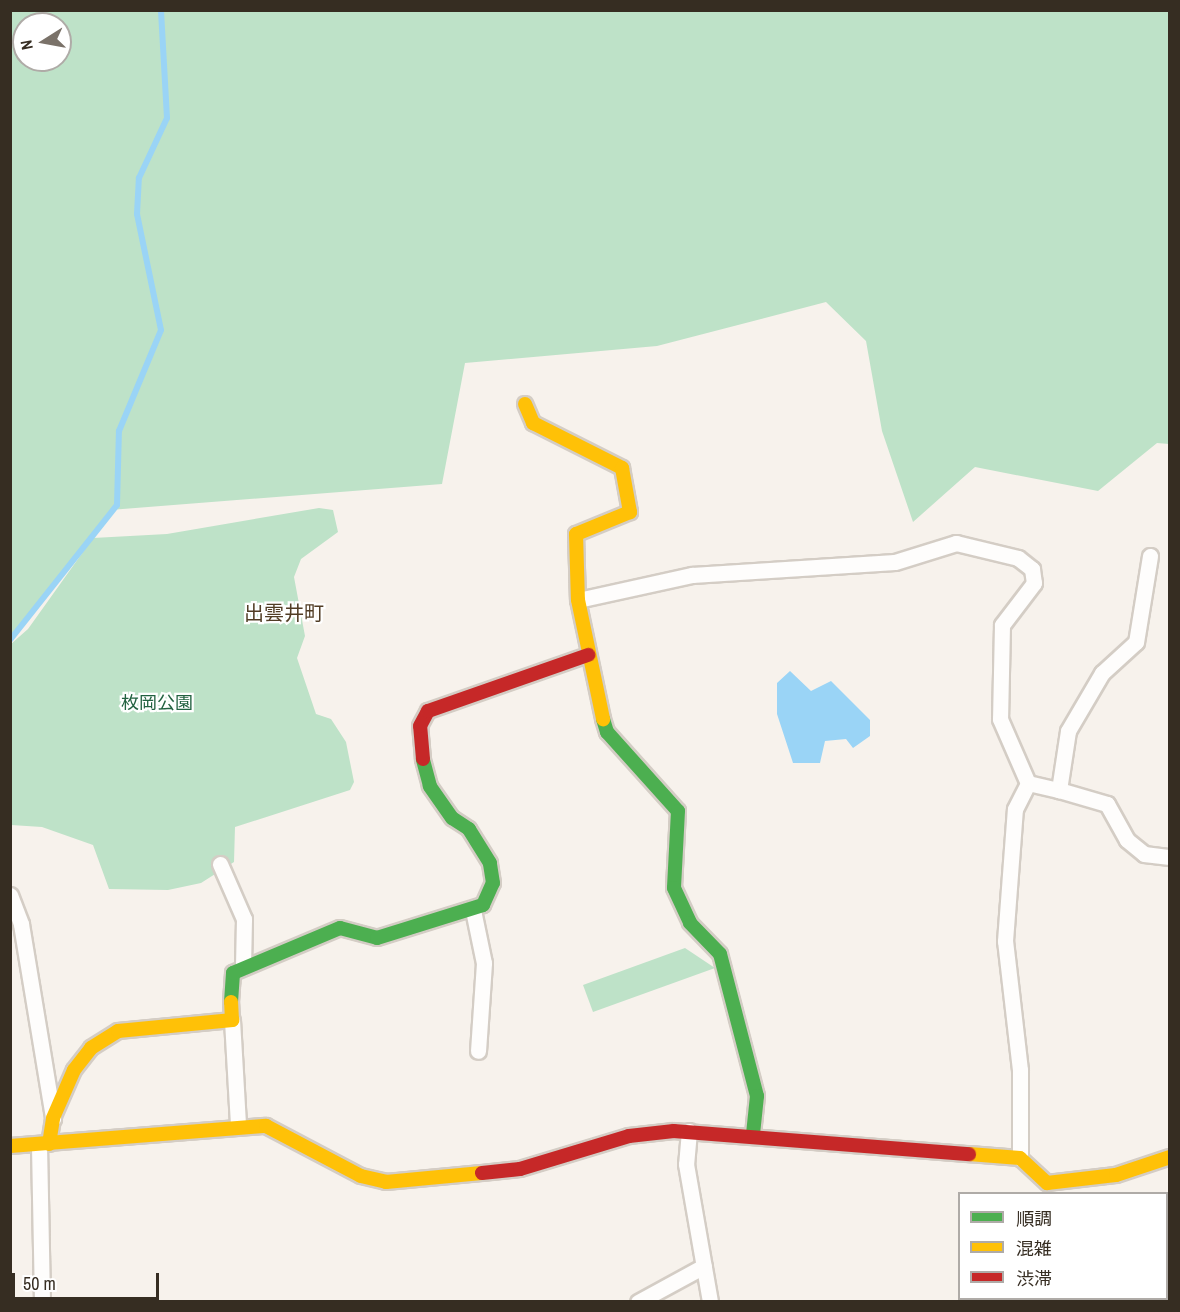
<!DOCTYPE html>
<meta charset="utf-8">
<style>
body{margin:0}
#map{position:relative;width:1180px;height:1312px;overflow:hidden;background:#f7f2ec;font-family:"Archivo Narrow","Noto Sans JP",sans-serif}
div>[style]{position:absolute}
.green>*{inset:0;background:#bee2c8}
.water>*{inset:0;background:#9ad4f6}
.stream>*{height:6px;margin:-3px;padding:0 3px;transform-origin:3px;border-radius:3px;background:#9ad4f6}
.roads{filter:drop-shadow(2px 0 #d4cdc5) drop-shadow(-2px 0 #d4cdc5) drop-shadow(0 2px #d4cdc5) drop-shadow(0 -2px #d4cdc5)}
.street>*{height:15px;margin:-7.5px;padding:0 7.5px;transform-origin:7.5px;border-radius:7.5px;background:#fefdfc}
.fast>*{height:14px;margin:-7px;padding:0 7px;transform-origin:7px;border-radius:7px;background:#4caf50}
.slow>*{height:14px;margin:-7px;padding:0 7px;transform-origin:7px;border-radius:7px;background:#ffc107}
.jam>*{height:14px;margin:-7px;padding:0 7px;transform-origin:7px;border-radius:7px;background:#c62828}
span{translate:-50% -50%;white-space:nowrap;text-align:center;line-height:1.15;-webkit-text-stroke:4.5px #fff;paint-order:stroke}
.park-label{font-size:18px;color:#236241}
.neighbourhood-label{font-size:20px;color:#513d25}
.frame{position:absolute;inset:0;border:12px solid #362d22;pointer-events:none}
.legend{position:absolute;left:958px;top:1192px;width:210px;height:108px;box-sizing:border-box;background:#fff;border:2px solid #afaba7;margin:0;padding:8px 10px;list-style:none;font-size:18px;color:#362d22}
.legend li{display:flex;align-items:center;gap:12px;height:30px}
.legend b{width:30px;border:2px solid #afaba7}
.north{position:absolute;left:12px;top:12px;width:60px;height:60px;box-sizing:border-box;background:#fff;border:2px solid #afaba7;border-radius:50%;rotate:259deg;font-size:16px;font-weight:700;line-height:24px;text-align:center;color:#362d22}
.north::after{content:'';display:block;margin:auto;width:21px;height:27px;background:#7a7269;clip-path:polygon(50% 0,100% 100%,50% 72%,0 100%)}
.scale{position:absolute;left:12px;top:1273px;width:147px;height:27px;box-sizing:border-box;border:3px solid #362d22;border-top:0;padding-left:8px;font-size:18px;line-height:21px;white-space:nowrap;color:#362d22;-webkit-text-stroke:4px #fff;paint-order:stroke}
</style>
<div id="map">
<div class="green">
<i style="clip-path:polygon(evenodd,10px 11px,1169px 11px,1169px 444px,1157px 443px,1098px 491px,975px 467px,913px 522px,882px 431px,866px 341px,826px 302px,657px 346px,465px 363px,442px 484px,110px 510px,11px 637px,10px 11px,24px 24px,60px 24px,60px 60px,24px 60px,24px 24px)"></i>
<i style="clip-path:polygon(319px 508px,333px 510px,338px 532px,301px 559px,294px 577px,305px 636px,297px 658px,316px 714px,331px 719px,346px 742px,354px 782px,350px 790px,235px 827px,234px 862px,201px 883px,168px 890px,109px 889px,93px 845px,42px 827px,11px 825px,11px 644px,28px 629px,93px 538px,167px 534px)"></i>
<i style="clip-path:polygon(685px 948px,715px 968px,593px 1012px,583px 985px)"></i>
</div>
<div class="water">
<i style="clip-path:polygon(790px 671px,811px 691px,831px 681px,870px 720px,870px 736px,853px 748px,846px 739px,825px 741px,820px 763px,793px 763px,777px 714px,777px 683px)"></i>
</div>
<div class="stream">
<i style="left:10px;top:640px;width:172px;rotate:-51.6deg"></i>
<i style="left:117px;top:505px;width:74px;rotate:-88.5deg"></i>
<i style="left:119px;top:431px;width:109px;rotate:-67.4deg"></i>
<i style="left:161px;top:330px;width:118px;rotate:-101.7deg"></i>
<i style="left:137px;top:214px;width:36px;rotate:-87deg"></i>
<i style="left:139px;top:178px;width:66px;rotate:-65deg"></i>
<i style="left:167px;top:118px;width:108px;rotate:-93.2deg"></i>
</div>
<div class="roads">
<div class="street">
<i style="left:1150px;top:556px;width:87px;rotate:99.2deg"></i>
<i style="left:1136px;top:642px;width:46px;rotate:137.6deg"></i>
<i style="left:1102px;top:673px;width:67px;rotate:120.4deg"></i>
<i style="left:1068px;top:731px;width:60px;rotate:98.7deg"></i>
<i style="left:1059px;top:790px;width:50px;rotate:16.3deg"></i>
<i style="left:1107px;top:804px;width:41px;rotate:60.9deg"></i>
<i style="left:1127px;top:840px;width:22px;rotate:39deg"></i>
<i style="left:1144px;top:854px;width:26px;rotate:7deg"></i>
<i style="left:578px;top:600px;width:117px;rotate:-12.4deg"></i>
<i style="left:692px;top:575px;width:203px;rotate:-3.7deg"></i>
<i style="left:895px;top:562px;width:64px;rotate:-17.3deg"></i>
<i style="left:956px;top:543px;width:64px;rotate:13.6deg"></i>
<i style="left:1018px;top:558px;width:18px;rotate:38deg"></i>
<i style="left:1032px;top:569px;width:14px;rotate:82deg"></i>
<i style="left:1034px;top:583px;width:53px;rotate:127.3deg"></i>
<i style="left:1002px;top:625px;width:94px;rotate:91.2deg"></i>
<i style="left:1000px;top:719px;width:70px;rotate:66.4deg"></i>
<i style="left:1028px;top:783px;width:32px;rotate:13deg"></i>
<i style="left:220px;top:864px;width:60px;rotate:66.4deg"></i>
<i style="left:244px;top:919px;width:48px;rotate:91.2deg"></i>
<i style="left:10px;top:895px;width:31px;rotate:69deg"></i>
<i style="left:21px;top:924px;width:197px;rotate:80.6deg"></i>
<i style="left:473px;top:910px;width:54px;rotate:78.3deg"></i>
<i style="left:484px;top:963px;width:88px;rotate:93.9deg"></i>
<i style="left:232px;top:1020px;width:104px;rotate:86.7deg"></i>
<i style="left:689px;top:1131px;width:33px;rotate:95deg"></i>
<i style="left:686px;top:1164px;width:140px;rotate:80.1deg"></i>
<i style="left:39px;top:1145px;width:157px;rotate:88.9deg"></i>
<i style="left:1020px;top:1158px;width:88px;rotate:-90deg"></i>
<i style="left:1020px;top:1070px;width:130px;rotate:-96.6deg"></i>
<i style="left:1005px;top:941px;width:132px;rotate:-85.7deg"></i>
<i style="left:1015px;top:809px;width:29px;rotate:-63deg"></i>
<i style="left:1129px;top:1298px;width:4px;rotate:90deg"></i>
<i style="left:638px;top:1302px;width:75px;rotate:-28.6deg"></i>
<i style="left:972px;top:1302px;width:4px;rotate:-76deg"></i>
<i style="left:1146px;top:1302px;width:15px;rotate:-16deg"></i>
</div>
<div class="fast">
<i style="left:603px;top:719px;width:14px;rotate:73deg"></i>
<i style="left:607px;top:732px;width:106px;rotate:48.1deg"></i>
<i style="left:678px;top:811px;width:77px;rotate:93deg"></i>
<i style="left:674px;top:888px;width:38px;rotate:65deg"></i>
<i style="left:690px;top:923px;width:43px;rotate:45.9deg"></i>
<i style="left:720px;top:954px;width:147px;rotate:75.4deg"></i>
<i style="left:757px;top:1096px;width:39px;rotate:96deg"></i>
<i style="left:231px;top:1002px;width:29px;rotate:-86deg"></i>
<i style="left:233px;top:973px;width:116px;rotate:-22.8deg"></i>
<i style="left:340px;top:928px;width:38px;rotate:15deg"></i>
<i style="left:377px;top:938px;width:111px;rotate:-17.3deg"></i>
<i style="left:483px;top:905px;width:24px;rotate:-66deg"></i>
<i style="left:493px;top:883px;width:20px;rotate:-99deg"></i>
<i style="left:490px;top:863px;width:40px;rotate:-122deg"></i>
<i style="left:469px;top:829px;width:20px;rotate:-147deg"></i>
<i style="left:452px;top:818px;width:39px;rotate:-125deg"></i>
<i style="left:430px;top:786px;width:28px;rotate:-105deg"></i>
</div>
<div class="slow">
<i style="left:525px;top:404px;width:21px;rotate:67deg"></i>
<i style="left:533px;top:423px;width:100px;rotate:26.8deg"></i>
<i style="left:622px;top:468px;width:45px;rotate:79.7deg"></i>
<i style="left:630px;top:512px;width:58px;rotate:157.8deg"></i>
<i style="left:576px;top:534px;width:66px;rotate:88.3deg"></i>
<i style="left:578px;top:600px;width:122px;rotate:78.1deg"></i>
<i style="left:49px;top:1144px;width:26px;rotate:-81deg"></i>
<i style="left:53px;top:1118px;width:52px;rotate:-66.4deg"></i>
<i style="left:74px;top:1070px;width:28px;rotate:-52deg"></i>
<i style="left:91px;top:1048px;width:32px;rotate:-32deg"></i>
<i style="left:118px;top:1031px;width:115px;rotate:-5.5deg"></i>
<i style="left:232px;top:1020px;width:18px;rotate:-93deg"></i>
<i style="left:10px;top:1146px;width:257px;rotate:-4.5deg"></i>
<i style="left:266px;top:1126px;width:107px;rotate:27.8deg"></i>
<i style="left:361px;top:1176px;width:26px;rotate:13deg"></i>
<i style="left:386px;top:1182px;width:96px;rotate:-5.4deg"></i>
<i style="left:969px;top:1154px;width:51px;rotate:4.5deg"></i>
<i style="left:1020px;top:1158px;width:37px;rotate:43deg"></i>
<i style="left:1047px;top:1183px;width:69px;rotate:-6.6deg"></i>
<i style="left:1116px;top:1175px;width:57px;rotate:-18.4deg"></i>
</div>
<div class="jam">
<i style="left:423px;top:759px;width:33px;rotate:-95deg"></i>
<i style="left:420px;top:726px;width:17px;rotate:-62deg"></i>
<i style="left:428px;top:711px;width:170px;rotate:-19.3deg"></i>
<i style="left:482px;top:1173px;width:38px;rotate:-6deg"></i>
<i style="left:520px;top:1169px;width:114px;rotate:-16.8deg"></i>
<i style="left:629px;top:1136px;width:45px;rotate:-6.3deg"></i>
<i style="left:674px;top:1131px;width:296px;rotate:4.5deg"></i>
</div>
</div>
<div class="park-label">
<span style="left:157px;top:703px">枚岡公園</span>
</div>
<div class="neighbourhood-label">
<span style="left:284px;top:612px">出雲井町</span>
</div>
<div class="frame"></div>
<ul class="legend">
<li><b style="height:8px;background:#4caf50"></b>順調</li>
<li><b style="height:8px;background:#ffc107"></b>混雑</li>
<li><b style="height:8px;background:#c62828"></b>渋滞</li>
</ul>
<div class="north">N</div>
<div class="scale">50 m</div>
</div>
